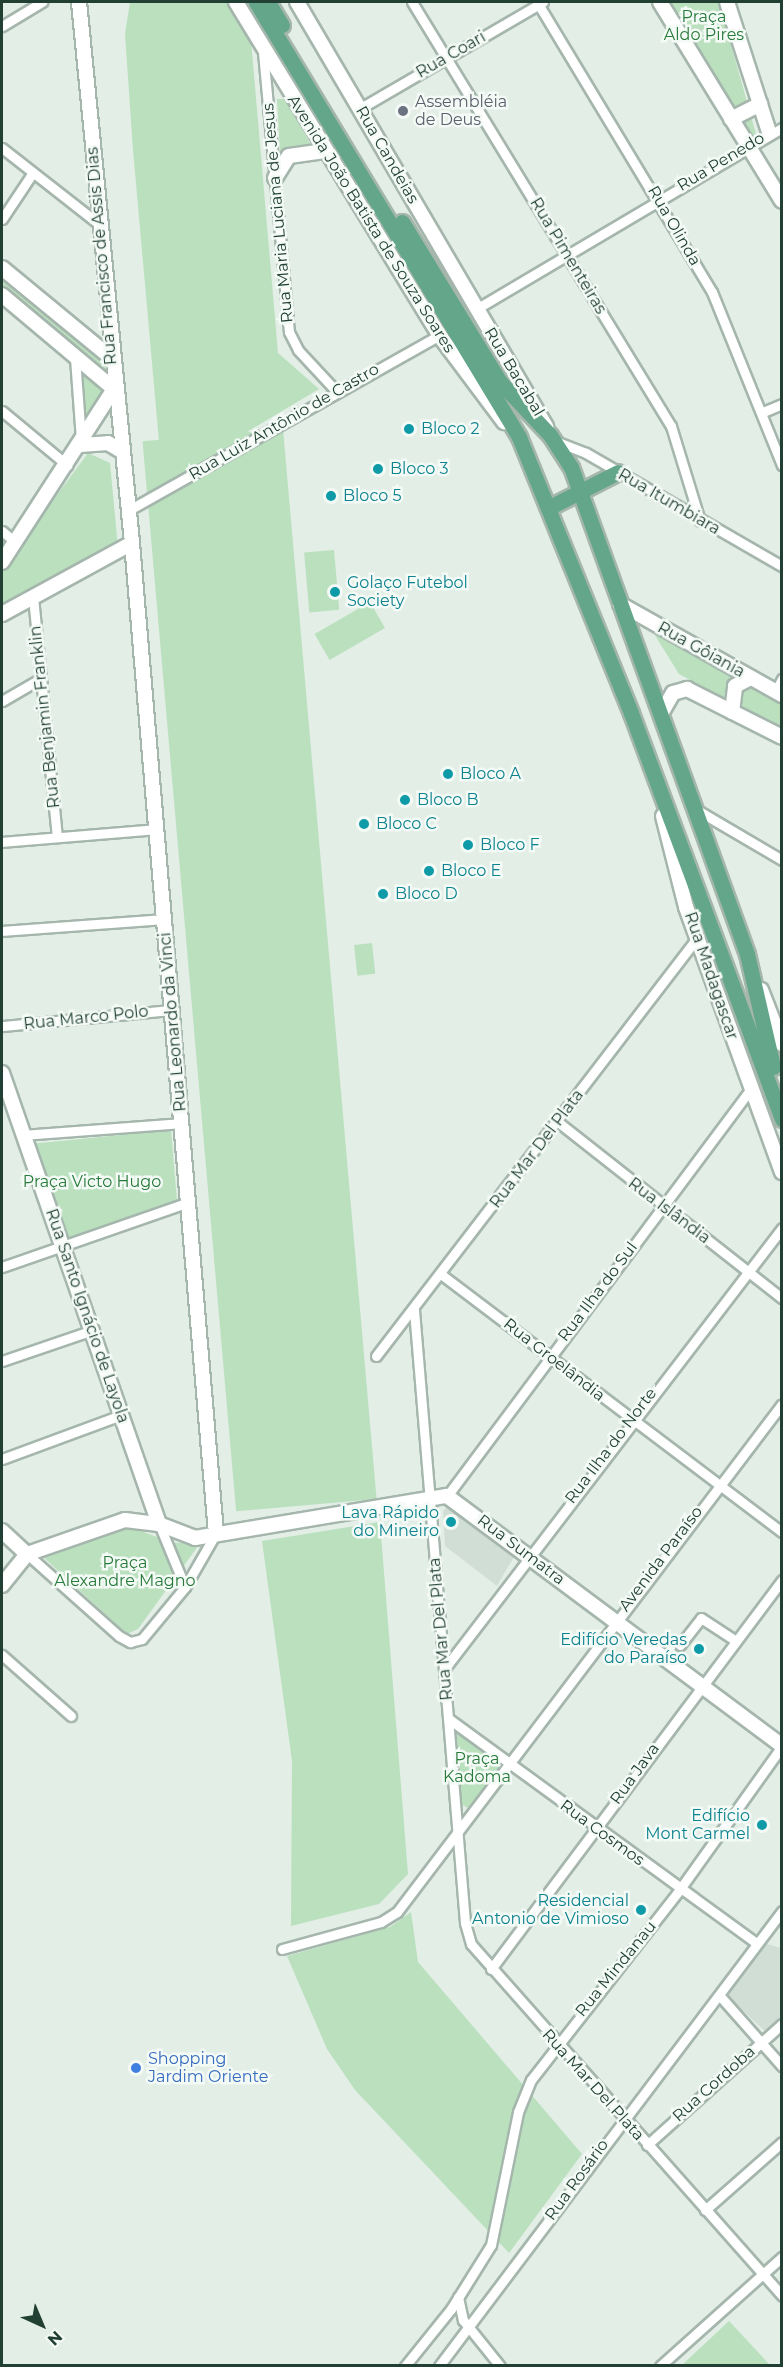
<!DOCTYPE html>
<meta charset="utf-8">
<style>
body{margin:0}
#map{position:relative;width:783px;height:2367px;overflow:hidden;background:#e3eee7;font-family:Montserrat,sans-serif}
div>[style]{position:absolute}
.built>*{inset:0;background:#d1ded6}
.green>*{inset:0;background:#bae0be;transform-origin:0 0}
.roads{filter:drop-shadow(2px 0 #a5b6ad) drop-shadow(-2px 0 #a5b6ad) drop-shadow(0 2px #a5b6ad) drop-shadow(0 -2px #a5b6ad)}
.street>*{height:9px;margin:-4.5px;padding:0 4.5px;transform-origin:4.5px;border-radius:4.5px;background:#fff}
.secondary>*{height:14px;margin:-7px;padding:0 7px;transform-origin:7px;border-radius:7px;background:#fff}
.primary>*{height:15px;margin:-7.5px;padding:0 7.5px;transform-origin:7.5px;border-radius:7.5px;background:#64a68a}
.dots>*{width:16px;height:16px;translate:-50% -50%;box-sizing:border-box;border:3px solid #f4faf6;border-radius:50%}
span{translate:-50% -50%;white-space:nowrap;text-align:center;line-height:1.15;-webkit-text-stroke:5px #f4faf6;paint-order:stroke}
.park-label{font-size:16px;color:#287a3a}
.street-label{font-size:16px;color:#214033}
.worship-label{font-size:16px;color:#5b616d}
.left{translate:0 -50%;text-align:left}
.culture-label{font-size:16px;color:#0d838f}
.right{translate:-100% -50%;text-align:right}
.shop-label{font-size:16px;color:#366cbe}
.frame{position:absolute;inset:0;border:3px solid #214033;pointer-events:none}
.north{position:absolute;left:12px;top:2295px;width:60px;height:60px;-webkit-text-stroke:4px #f4faf6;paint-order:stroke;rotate:136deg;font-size:16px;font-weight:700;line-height:24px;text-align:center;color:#214033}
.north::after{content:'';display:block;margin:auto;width:21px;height:27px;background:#214033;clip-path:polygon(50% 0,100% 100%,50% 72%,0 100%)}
</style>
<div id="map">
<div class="built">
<i style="clip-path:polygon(448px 1506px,515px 1555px,497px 1586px,445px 1546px,443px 1511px)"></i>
<i style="clip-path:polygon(767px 1944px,781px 1948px,782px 2018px,766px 2032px,726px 1995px)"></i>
</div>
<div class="green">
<i style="clip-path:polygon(130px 2px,228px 2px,251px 40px,278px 353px,319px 389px,168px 479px,162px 475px,133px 150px,125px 34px)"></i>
<i style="clip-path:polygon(664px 2px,719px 2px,756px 134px,747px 139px)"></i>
<i style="clip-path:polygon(277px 99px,285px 99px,311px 145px,280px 154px)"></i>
<i style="clip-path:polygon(2px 275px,105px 362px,107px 379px,2px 288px)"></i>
<i style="clip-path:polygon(81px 370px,106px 391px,83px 436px)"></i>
<i style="left:283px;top:429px;width:1074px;height:141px;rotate:85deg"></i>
<i style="clip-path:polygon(88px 453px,110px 463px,118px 548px,2px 610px,2px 569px)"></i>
<i style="left:334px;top:550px;width:60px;height:30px;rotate:85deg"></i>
<i style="left:370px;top:602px;width:30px;height:64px;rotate:60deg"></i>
<i style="clip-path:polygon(648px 624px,781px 696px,781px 728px,679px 674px)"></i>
<i style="left:372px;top:943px;width:31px;height:18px;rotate:84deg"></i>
<i style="clip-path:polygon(171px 1130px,177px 1201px,67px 1238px,30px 1144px)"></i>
<i style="clip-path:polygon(380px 1522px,408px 1874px,379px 1904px,291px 1926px,292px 1761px,262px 1541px)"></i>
<i style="clip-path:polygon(125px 1525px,173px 1543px,201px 1542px,138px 1629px,127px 1634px,41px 1555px)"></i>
<i style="clip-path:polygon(461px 1733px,503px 1765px,468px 1808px,461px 1804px,456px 1735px)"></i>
<i style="clip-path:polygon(411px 1912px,418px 1962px,582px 2154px,509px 2253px,355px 2090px,327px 2049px,287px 1956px,390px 1927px)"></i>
<i style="clip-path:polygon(729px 2321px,770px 2365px,682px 2365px)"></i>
</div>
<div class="roads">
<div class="street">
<i style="left:412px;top:2px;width:497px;rotate:58.6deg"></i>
<i style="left:671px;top:426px;width:99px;rotate:73deg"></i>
<i style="left:537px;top:2px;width:339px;rotate:58.9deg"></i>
<i style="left:712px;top:292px;width:187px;rotate:68deg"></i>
<i style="left:2px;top:26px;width:47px;rotate:-31deg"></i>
<i style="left:263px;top:52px;width:281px;rotate:84.7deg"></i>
<i style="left:289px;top:332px;width:20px;rotate:63deg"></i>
<i style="left:298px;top:350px;width:57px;rotate:47.1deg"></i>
<i style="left:359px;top:109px;width:213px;rotate:-30.2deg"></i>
<i style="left:2px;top:148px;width:123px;rotate:38.1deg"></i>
<i style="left:2px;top:219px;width:54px;rotate:-56.3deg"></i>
<i style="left:476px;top:309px;width:356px;rotate:-30.6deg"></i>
<i style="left:75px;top:358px;width:81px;rotate:85.8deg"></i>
<i style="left:2px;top:411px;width:85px;rotate:39.7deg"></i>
<i style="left:763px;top:412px;width:21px;rotate:-23deg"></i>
<i style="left:555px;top:441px;width:33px;rotate:21deg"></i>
<i style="left:586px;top:453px;width:226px;rotate:30deg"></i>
<i style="left:129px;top:510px;width:356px;rotate:-29.4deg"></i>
<i style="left:2px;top:531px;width:17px;rotate:40deg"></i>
<i style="left:33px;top:597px;width:241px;rotate:84.3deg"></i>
<i style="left:775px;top:692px;width:15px;rotate:-62deg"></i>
<i style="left:2px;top:701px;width:44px;rotate:-30.1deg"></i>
<i style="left:697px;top:810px;width:99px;rotate:30.5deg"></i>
<i style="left:2px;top:842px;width:155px;rotate:-4.8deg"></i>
<i style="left:2px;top:931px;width:162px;rotate:-4.2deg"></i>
<i style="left:2px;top:1026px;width:170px;rotate:-5.4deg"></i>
<i style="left:558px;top:1122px;width:285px;rotate:38.2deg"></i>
<i style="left:23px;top:1135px;width:159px;rotate:-4.3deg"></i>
<i style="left:2px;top:1267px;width:198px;rotate:-19.2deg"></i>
<i style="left:442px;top:1275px;width:426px;rotate:37.1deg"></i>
<i style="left:414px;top:1310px;width:615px;rotate:85.24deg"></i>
<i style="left:465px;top:1923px;width:22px;rotate:74deg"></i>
<i style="left:471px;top:1944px;width:470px;rotate:48.5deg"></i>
<i style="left:376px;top:1356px;width:527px;rotate:-52.48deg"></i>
<i style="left:2px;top:1361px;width:96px;rotate:-18.8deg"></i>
<i style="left:2px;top:1459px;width:127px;rotate:-20.3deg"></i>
<i style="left:447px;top:1496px;width:507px;rotate:-53.27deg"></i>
<i style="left:27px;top:1554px;width:123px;rotate:41.7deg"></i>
<i style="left:119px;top:1636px;width:13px;rotate:29deg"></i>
<i style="left:130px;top:1642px;width:12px;rotate:-14deg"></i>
<i style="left:142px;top:1639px;width:67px;rotate:-50.4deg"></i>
<i style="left:185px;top:1587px;width:68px;rotate:-112.4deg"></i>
<i style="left:185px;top:1587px;width:62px;rotate:-60.1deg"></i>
<i style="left:680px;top:1645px;width:34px;rotate:-52deg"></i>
<i style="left:701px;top:1618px;width:42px;rotate:33.3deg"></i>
<i style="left:2px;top:1655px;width:92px;rotate:41.5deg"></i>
<i style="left:445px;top:1668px;width:554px;rotate:-52.55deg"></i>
<i style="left:449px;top:1719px;width:381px;rotate:36.1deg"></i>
<i style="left:282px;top:1949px;width:103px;rotate:-15.3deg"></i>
<i style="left:381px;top:1922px;width:19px;rotate:-32deg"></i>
<i style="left:397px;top:1912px;width:637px;rotate:-52.84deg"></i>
<i style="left:491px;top:1969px;width:486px;rotate:-53.2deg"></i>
<i style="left:720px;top:1996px;width:94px;rotate:48.5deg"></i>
<i style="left:647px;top:2145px;width:181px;rotate:-41.9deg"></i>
<i style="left:705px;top:2210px;width:103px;rotate:-41.4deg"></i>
<i style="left:458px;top:2297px;width:24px;rotate:78deg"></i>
<i style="left:463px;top:2320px;width:59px;rotate:51.2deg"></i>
<i style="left:405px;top:2366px;width:73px;rotate:-51.1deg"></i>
<i style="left:451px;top:2309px;width:75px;rotate:-58deg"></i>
<i style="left:491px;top:2245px;width:136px;rotate:-78.5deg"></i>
<i style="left:518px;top:2112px;width:35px;rotate:-68deg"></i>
<i style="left:531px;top:2080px;width:242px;rotate:-52deg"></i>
<i style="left:680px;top:1889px;width:176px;rotate:-54.5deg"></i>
<i style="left:439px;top:2366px;width:570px;rotate:-52.99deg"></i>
<i style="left:660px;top:2366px;width:164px;rotate:-41.8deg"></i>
</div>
<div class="secondary">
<i style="left:79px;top:2px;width:544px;rotate:84.4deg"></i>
<i style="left:132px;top:543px;width:994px;rotate:85.15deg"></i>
<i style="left:236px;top:2px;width:390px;rotate:58.6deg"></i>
<i style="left:439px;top:335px;width:109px;rotate:53.2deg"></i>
<i style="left:297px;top:2px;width:493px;rotate:59.6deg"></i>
<i style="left:660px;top:2px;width:233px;rotate:58.5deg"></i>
<i style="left:727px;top:2px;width:137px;rotate:72.1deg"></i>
<i style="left:731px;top:119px;width:33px;rotate:-27deg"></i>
<i style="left:275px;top:178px;width:26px;rotate:-58deg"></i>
<i style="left:289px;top:156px;width:34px;rotate:-8deg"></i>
<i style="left:2px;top:268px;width:141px;rotate:39.5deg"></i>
<i style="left:2px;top:295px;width:146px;rotate:40deg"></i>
<i style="left:81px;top:445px;width:27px;rotate:-4deg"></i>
<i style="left:108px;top:443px;width:17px;rotate:31deg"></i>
<i style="left:2px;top:562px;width:206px;rotate:-57.1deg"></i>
<i style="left:620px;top:604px;width:186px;rotate:29.3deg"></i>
<i style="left:2px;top:614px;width:148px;rotate:-28.6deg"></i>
<i style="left:662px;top:712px;width:22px;rotate:-60deg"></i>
<i style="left:673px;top:693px;width:15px;rotate:-16deg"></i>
<i style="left:687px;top:689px;width:106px;rotate:26.8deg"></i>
<i style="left:732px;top:712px;width:26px;rotate:-83deg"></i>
<i style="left:735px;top:686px;width:18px;rotate:-27deg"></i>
<i style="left:663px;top:816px;width:94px;rotate:75.8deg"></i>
<i style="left:686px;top:907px;width:282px;rotate:70.1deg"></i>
<i style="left:761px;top:990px;width:58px;rotate:68.7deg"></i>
<i style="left:2px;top:1073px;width:478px;rotate:70.8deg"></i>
<i style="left:2px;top:1531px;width:34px;rotate:43deg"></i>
<i style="left:2px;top:1585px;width:40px;rotate:-51deg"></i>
<i style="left:27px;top:1554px;width:104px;rotate:-19.1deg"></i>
<i style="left:125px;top:1520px;width:34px;rotate:7deg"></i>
<i style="left:159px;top:1524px;width:39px;rotate:21deg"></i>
<i style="left:195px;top:1538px;width:255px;rotate:-9.5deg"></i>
<i style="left:447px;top:1496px;width:418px;rotate:36.7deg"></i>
</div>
<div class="primary">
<i style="left:256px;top:2px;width:508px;rotate:58.84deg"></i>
<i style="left:519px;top:437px;width:298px;rotate:67.9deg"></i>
<i style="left:631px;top:713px;width:433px;rotate:69.6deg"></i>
<i style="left:268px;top:2px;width:27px;rotate:59deg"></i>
<i style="left:402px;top:222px;width:188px;rotate:58.5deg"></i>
<i style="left:500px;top:382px;width:73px;rotate:46.7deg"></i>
<i style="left:550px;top:435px;width:38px;rotate:57deg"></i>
<i style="left:571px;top:467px;width:518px;rotate:70.13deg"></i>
<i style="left:747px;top:954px;width:116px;rotate:77deg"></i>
<i style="left:550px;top:507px;width:76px;rotate:-27.2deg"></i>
</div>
</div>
<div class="dots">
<i style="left:403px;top:111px;background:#6b7280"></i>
<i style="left:409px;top:429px;background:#0f9aa8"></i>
<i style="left:378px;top:469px;background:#0f9aa8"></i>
<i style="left:331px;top:496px;background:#0f9aa8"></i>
<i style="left:335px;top:592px;background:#0f9aa8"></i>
<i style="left:448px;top:774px;background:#0f9aa8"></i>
<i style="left:405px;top:800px;background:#0f9aa8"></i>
<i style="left:364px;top:824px;background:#0f9aa8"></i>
<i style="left:468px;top:845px;background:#0f9aa8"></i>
<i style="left:429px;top:871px;background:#0f9aa8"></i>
<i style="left:383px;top:894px;background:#0f9aa8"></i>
<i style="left:451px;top:1522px;background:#0f9aa8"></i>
<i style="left:699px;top:1649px;background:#0f9aa8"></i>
<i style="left:762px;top:1825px;background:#0f9aa8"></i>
<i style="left:641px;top:1910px;background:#0f9aa8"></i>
<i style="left:136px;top:2068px;background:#3f7fe0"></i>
</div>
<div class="park-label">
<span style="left:704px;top:26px">Praça<br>Aldo Pires</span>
<span style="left:92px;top:1182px">Praça Victo Hugo</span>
<span style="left:125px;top:1572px">Praça<br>Alexandre Magno</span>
<span style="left:477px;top:1768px">Praça<br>Kadoma</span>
</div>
<div class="street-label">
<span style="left:451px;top:55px;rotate:-30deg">Rua Coari</span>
<span style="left:387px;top:155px;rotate:60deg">Rua Candeias</span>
<span style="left:721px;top:162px;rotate:-31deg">Rua Penedo</span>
<span style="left:278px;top:213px;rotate:-95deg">Rua Maria Luciana de Jesus</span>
<span style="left:371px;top:224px;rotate:58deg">Avenida João Batista de Souza Soares</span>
<span style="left:674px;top:226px;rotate:60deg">Rua Olinda</span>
<span style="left:102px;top:256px;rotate:-95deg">Rua Francisco de Assis Dias</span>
<span style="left:568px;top:256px;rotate:59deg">Rua Pimenteiras</span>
<span style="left:514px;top:372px;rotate:59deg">Rua Bacabal</span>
<span style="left:284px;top:422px;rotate:-30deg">Rua Luiz Antônio de Castro</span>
<span style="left:669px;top:502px;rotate:30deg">Rua Itumbiara</span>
<span style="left:701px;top:650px;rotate:29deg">Rua Gôiania</span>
<span style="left:45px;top:717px;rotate:-96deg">Rua Benjamin Franklin</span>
<span style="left:711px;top:976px;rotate:71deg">Rua Madagascar</span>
<span style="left:86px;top:1018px;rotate:-6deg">Rua Marco Polo</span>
<span style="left:173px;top:1022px;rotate:-95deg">Rua Leonardo da Vinci</span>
<span style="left:537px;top:1149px;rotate:-53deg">Rua Mar Del Plata</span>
<span style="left:669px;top:1211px;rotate:37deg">Rua Islândia</span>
<span style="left:598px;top:1292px;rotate:-53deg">Rua Ilha do Sul</span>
<span style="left:87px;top:1316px;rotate:71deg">Rua Santo Ignácio de Layola</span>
<span style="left:554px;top:1360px;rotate:38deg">Rua Groelândia</span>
<span style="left:611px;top:1446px;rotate:-53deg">Rua Ilha do Norte</span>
<span style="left:521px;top:1550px;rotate:37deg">Rua Sumatra</span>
<span style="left:661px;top:1559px;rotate:-53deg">Avenida Paraíso</span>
<span style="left:441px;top:1629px;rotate:-95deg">Rua Mar Del Plata</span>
<span style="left:635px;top:1774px;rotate:-54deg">Rua Java</span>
<span style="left:602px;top:1833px;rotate:36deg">Rua Cosmos</span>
<span style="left:616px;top:1969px;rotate:-51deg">Rua Mindanau</span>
<span style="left:714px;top:2084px;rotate:-42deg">Rua Cordoba</span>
<span style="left:593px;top:2085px;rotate:48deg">Rua Mar Del Plata</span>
<span style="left:577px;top:2180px;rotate:-54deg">Rua Rosário</span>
</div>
<div class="worship-label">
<span class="left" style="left:415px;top:111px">Assembléia<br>de Deus</span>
</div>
<div class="culture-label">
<span class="left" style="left:421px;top:429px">Bloco 2</span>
<span class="left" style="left:390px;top:469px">Bloco 3</span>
<span class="left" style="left:343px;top:496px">Bloco 5</span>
<span class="left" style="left:347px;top:592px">Golaço Futebol<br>Society</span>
<span class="left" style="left:460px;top:774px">Bloco A</span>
<span class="left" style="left:417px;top:800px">Bloco B</span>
<span class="left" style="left:376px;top:824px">Bloco C</span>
<span class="left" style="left:480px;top:845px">Bloco F</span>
<span class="left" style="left:441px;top:871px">Bloco E</span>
<span class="left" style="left:395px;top:894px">Bloco D</span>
<span class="right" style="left:439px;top:1522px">Lava Rápido<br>do Mineiro</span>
<span class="right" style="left:687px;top:1649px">Edifício Veredas<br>do Paraíso</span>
<span class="right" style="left:750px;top:1825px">Edifício<br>Mont Carmel</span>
<span class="right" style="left:629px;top:1910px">Residencial<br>Antonio de Vimioso</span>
</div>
<div class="shop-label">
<span class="left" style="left:148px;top:2068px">Shopping<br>Jardim Oriente</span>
</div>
<div class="frame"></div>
<div class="north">N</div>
</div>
